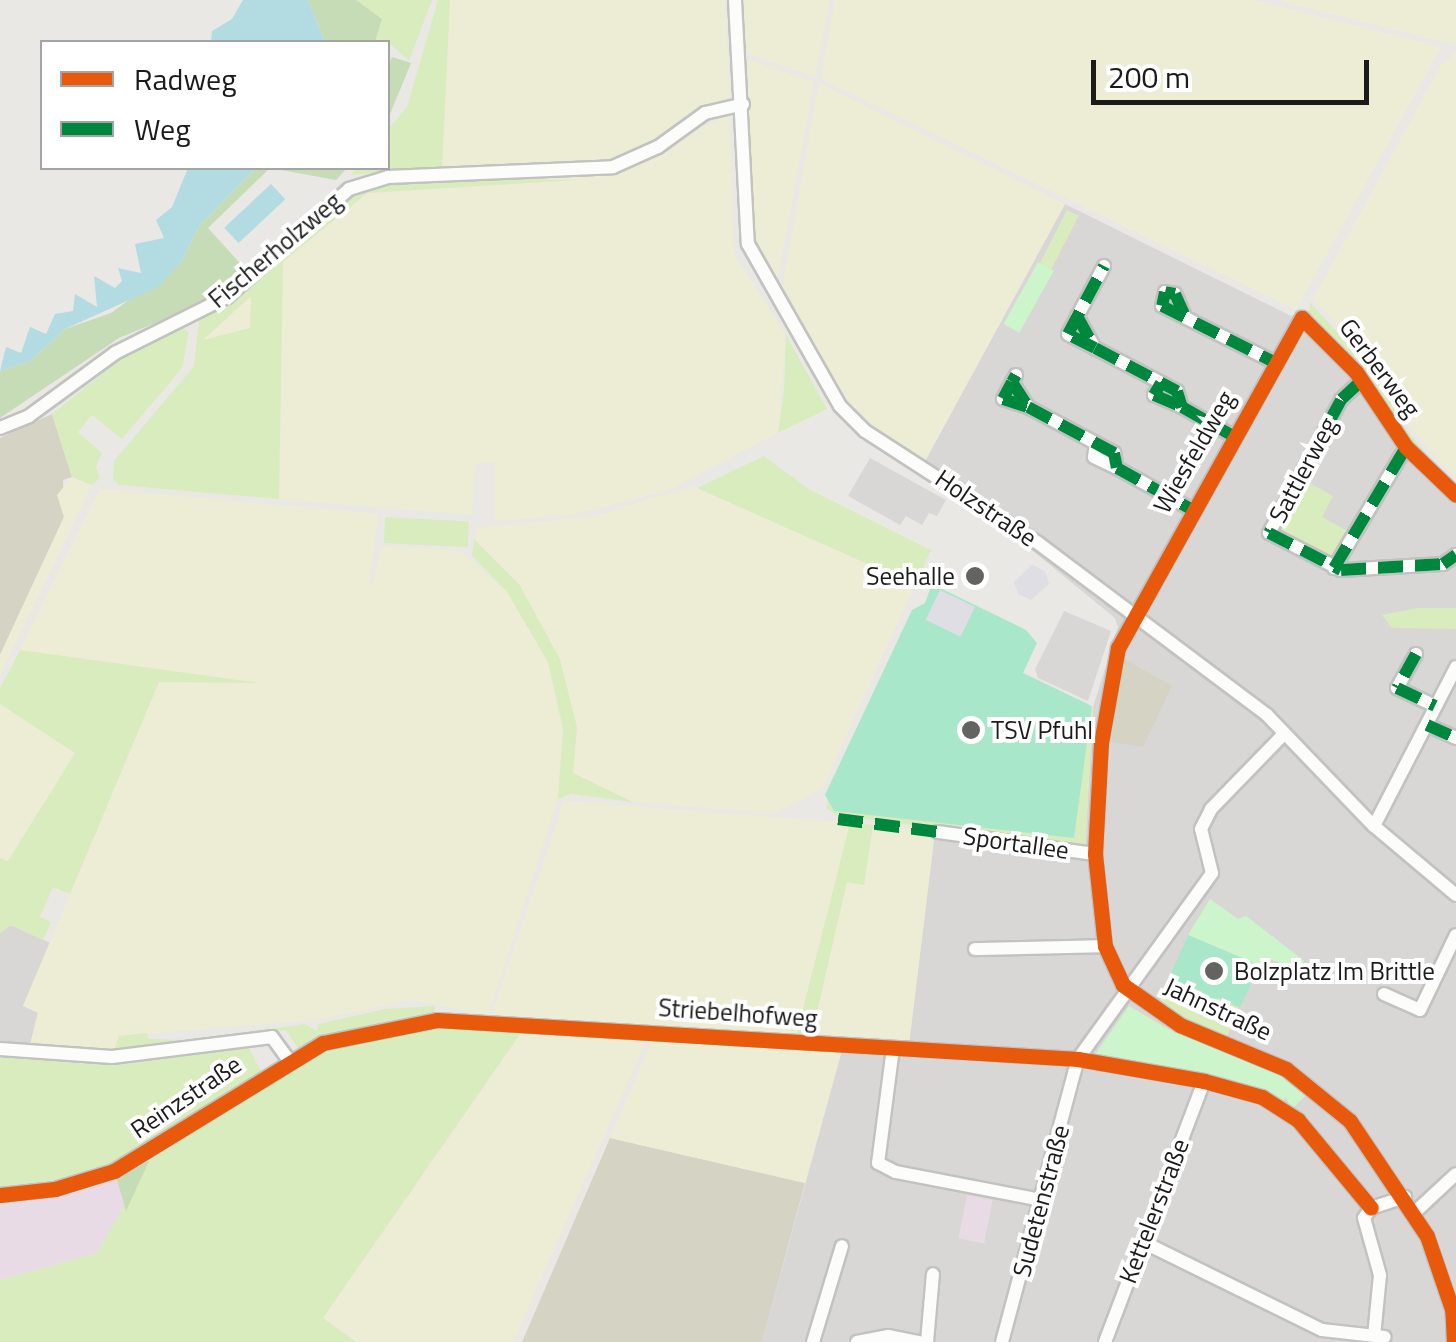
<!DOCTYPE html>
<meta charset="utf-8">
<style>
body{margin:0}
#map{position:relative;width:1456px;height:1342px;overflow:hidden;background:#eae8e4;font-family:"Titillium Web",sans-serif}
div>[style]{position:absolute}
.residential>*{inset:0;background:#d9d7d5}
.industrial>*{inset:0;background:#e9dbe5;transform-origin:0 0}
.construction>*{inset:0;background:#d5d3c4}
.farmland>*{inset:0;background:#edecd5}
.grass>*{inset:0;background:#d9ecbe;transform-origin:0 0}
.forest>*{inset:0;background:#c5dcb6}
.park>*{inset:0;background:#cdf5cb;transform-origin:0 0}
.pitch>*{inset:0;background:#a9e7ca}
.parking>*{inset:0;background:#d8d7d6;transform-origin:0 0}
.plaza>*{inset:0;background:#dedee4;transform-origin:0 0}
.water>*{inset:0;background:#b3dbe2;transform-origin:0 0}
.roads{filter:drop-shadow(2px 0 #c2c2c0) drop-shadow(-2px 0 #c2c2c0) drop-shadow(0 2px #c2c2c0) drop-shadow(0 -2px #c2c2c0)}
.minor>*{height:12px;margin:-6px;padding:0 6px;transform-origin:6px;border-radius:6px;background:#fcfcfb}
.quiet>*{height:12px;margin-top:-6px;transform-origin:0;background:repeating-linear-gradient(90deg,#00873e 0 25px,transparent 0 37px)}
.cycleway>*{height:15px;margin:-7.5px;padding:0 7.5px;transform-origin:7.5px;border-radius:7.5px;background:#e8590c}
.dots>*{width:28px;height:28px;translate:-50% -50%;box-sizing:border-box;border:5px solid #fff;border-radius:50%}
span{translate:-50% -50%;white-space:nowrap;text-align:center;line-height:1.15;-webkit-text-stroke:8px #fff;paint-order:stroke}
.street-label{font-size:25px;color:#1b1b1b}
.poi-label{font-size:25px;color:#1b1b1b}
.right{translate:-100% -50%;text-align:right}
.left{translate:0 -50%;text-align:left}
.legend{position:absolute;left:40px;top:40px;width:350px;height:130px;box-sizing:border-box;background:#fff;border:2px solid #a4a4a4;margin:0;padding:12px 18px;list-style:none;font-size:30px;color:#1b1b1b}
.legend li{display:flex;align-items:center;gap:20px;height:50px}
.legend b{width:50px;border:2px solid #a4a4a4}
.scale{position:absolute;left:1091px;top:60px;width:278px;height:45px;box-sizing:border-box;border:5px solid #1b1b1b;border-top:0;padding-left:12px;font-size:30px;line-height:35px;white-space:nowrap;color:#1b1b1b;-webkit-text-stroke:8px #fff;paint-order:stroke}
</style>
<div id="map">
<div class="residential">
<i style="clip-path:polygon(1065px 204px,1291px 316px,1309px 311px,1456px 491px,1456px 1342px,762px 1342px,842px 1050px,909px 1044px,936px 824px,1085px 848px,1093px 707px,1118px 627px,1115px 618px,1017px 538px,955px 498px,962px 486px,924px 463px)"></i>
<i style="clip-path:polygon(11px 925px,50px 943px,23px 1006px,38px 1012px,27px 1057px,0 1054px,0 933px)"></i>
</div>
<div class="industrial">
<i style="clip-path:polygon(116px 1177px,126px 1211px,97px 1253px,0 1280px,0 1202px,63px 1194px)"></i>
<i style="left:967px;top:1195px;width:26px;height:44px;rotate:11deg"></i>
</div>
<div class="construction">
<i style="clip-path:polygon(52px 414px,72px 477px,63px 480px,64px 517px,0 655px,0 438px)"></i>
<i style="clip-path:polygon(1121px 657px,1172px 686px,1143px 747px,1105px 741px)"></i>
<i style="clip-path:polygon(610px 1138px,805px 1183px,762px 1342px,522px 1342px)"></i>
</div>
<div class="farmland">
<i style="clip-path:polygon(450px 0,725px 0,730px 96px,612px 162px,442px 167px)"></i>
<i style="clip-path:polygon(742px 0,830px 0,815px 77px,747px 53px)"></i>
<i style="clip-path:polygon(835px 0,1253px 0,1441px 47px,1296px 310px,821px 79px)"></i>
<i style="clip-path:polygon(1276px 0,1456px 0,1456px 44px,1442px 41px)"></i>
<i style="clip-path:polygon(1456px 52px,1456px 479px,1407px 424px,1380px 370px,1313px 299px,1440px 67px)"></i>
<i style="clip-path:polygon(747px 59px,814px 82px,776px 289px,750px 226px)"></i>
<i style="clip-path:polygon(819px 83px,1065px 204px,924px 463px,859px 418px,781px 294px)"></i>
<i style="clip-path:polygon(729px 114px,734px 254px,786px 335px,778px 433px,667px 491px,572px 515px,495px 521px,495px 462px,475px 464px,472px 515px,279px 499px,283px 262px,311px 236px,367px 193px,607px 175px)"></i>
<i style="clip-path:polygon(251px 296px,250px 328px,201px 341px)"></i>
<i style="clip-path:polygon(72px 477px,92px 485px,0 675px,0 655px,64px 517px,57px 495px)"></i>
<i style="clip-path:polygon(693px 486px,915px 585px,822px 789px,775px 813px,633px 802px,573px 773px,577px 727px,560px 659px,519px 584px,474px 539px,476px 528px,592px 517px)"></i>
<i style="clip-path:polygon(100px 489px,379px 514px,369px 584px,374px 583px,381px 546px,460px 551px,507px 592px,548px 662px,563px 729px,558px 799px,488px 1015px,412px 1000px,315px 1020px,119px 1036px,114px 1052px,29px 1050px,38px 1013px,23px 1006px,159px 682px,251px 683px,20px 650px)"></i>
<i style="clip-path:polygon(0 704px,75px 753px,8px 862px,0 858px)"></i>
<i style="clip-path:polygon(564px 801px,850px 823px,796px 1037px,491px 1016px)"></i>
<i style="clip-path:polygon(873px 825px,935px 830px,909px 1044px,811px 1038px,847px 882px,864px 885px)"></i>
<i style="clip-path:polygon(525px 1027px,647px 1038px,513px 1342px,356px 1342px,322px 1319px)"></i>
<i style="clip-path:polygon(653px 1038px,842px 1050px,805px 1183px,610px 1138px)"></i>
</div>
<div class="grass">
<i style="clip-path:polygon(356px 0,432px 0,409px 61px,388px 42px,375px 42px,382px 19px)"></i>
<i style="clip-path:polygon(438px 0,450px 0,442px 167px,351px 175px,357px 168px,388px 168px,388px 129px,407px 107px)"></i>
<i style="clip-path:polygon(evenodd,469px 178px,579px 180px,367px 193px,283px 262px,279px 499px,119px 485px,113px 479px,114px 461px,194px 366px,199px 320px,351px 195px,389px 182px,469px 178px,251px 297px,250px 328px,203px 340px,250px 297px,251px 297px)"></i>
<i style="left:1067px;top:210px;width:13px;height:60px;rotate:27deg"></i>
<i style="clip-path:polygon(1310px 302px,1375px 374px,1404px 426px,1456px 491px,1414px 451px,1356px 365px,1309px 311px)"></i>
<i style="clip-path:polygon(181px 327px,189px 332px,182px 368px,122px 439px,92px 415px,78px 432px,102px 453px,96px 467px,100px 478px,92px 485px,72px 477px,52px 414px,122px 358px)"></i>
<i style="clip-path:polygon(786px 335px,827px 409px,778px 433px,784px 390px)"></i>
<i style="clip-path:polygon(764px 456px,807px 488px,931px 550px,915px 585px,697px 488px)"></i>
<i style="clip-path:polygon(1304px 480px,1333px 496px,1322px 517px,1349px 532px,1330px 561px,1283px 537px,1278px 521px)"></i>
<i style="left:385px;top:517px;width:84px;height:26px;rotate:3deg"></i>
<i style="clip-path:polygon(474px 539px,519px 584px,560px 659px,577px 727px,573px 773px,633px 802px,571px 794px,558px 799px,563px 729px,548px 662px,507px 592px,472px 556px)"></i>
<i style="clip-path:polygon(1417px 608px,1456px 608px,1456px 629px,1392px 628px,1382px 615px)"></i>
<i style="clip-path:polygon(20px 650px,259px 683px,159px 682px,70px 894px,53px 887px,40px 917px,51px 922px,43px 940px,11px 925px,0 933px,0 858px,8px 861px,75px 753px,0 704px,0 688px)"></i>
<i style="clip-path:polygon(1093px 707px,1085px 848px,836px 815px,826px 808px,832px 777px,1034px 829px)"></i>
<i style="clip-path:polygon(850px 823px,873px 825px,864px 885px,847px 882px,811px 1038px,796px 1037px)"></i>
<i style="clip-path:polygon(1169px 978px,1204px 992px,1199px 1017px,1211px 1013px,1218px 998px,1240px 1008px,1227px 1036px,1158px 1006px)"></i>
<i style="clip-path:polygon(435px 1006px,434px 1015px,338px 1032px,299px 1050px,286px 1030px,114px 1052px,119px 1036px,146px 1033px,149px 1039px,185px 1040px,305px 1024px,317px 1031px,318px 1024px,385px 1009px)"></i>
<i style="clip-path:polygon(438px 1025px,525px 1027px,323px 1318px,356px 1342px,0 1342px,0 1280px,97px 1253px,149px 1161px,307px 1057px,350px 1040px)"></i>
<i style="clip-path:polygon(247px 1045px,261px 1071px,126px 1158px,90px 1174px,0 1189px,0 1054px,94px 1063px)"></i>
</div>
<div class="forest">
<i style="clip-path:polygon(308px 0,356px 0,382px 19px,375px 42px,325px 42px)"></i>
<i style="clip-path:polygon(392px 57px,411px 63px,388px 119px,388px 65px)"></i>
<i style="clip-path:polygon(256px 168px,347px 168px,336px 180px,270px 168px,208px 228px,247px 271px,194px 307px,119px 338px,0 418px,0 371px,30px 361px,65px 329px,111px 313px,181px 262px,200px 225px)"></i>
<i style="clip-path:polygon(149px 1161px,126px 1211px,116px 1177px)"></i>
</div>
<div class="park">
<i style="left:1038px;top:262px;width:18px;height:71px;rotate:29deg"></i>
<i style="clip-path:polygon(1210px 899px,1238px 919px,1246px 916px,1304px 961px,1298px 970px,1267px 958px,1263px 967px,1188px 935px)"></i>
<i style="clip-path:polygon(1129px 1006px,1168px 1029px,1254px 1059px,1309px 1092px,1291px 1110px,1286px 1097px,1281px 1103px,1241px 1084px,1094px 1056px)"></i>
</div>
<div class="pitch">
<i style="clip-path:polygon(932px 584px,1026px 630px,1037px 643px,1023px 673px,1092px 706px,1074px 838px,834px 811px,825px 795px,912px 610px,925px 603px)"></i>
<i style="clip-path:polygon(1188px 935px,1259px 965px,1240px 1008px,1218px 998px,1211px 1014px,1197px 1008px,1203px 992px,1169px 978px)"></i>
</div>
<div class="parking">
<i style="clip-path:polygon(870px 458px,946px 500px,937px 516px,929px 513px,922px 525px,906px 516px,900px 525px,848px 496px)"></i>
<i style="clip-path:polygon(1064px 611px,1111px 631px,1088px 701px,1038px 678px,1035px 669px)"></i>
<i style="left:1238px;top:1190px;width:35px;height:37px;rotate:22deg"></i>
</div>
<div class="plaza">
<i style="clip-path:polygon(1032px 565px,1045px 571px,1049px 584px,1031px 600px,1018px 594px,1014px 582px)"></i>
<i style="left:940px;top:590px;width:39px;height:33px;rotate:26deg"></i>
</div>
<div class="water">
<i style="clip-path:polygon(243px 0,308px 0,325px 42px,211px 42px,212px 31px,232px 19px)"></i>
<i style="clip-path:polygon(188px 168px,256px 168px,200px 225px,181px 262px,158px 287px,65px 329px,30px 361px,0 371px,6px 347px,21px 353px,30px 327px,46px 334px,55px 314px,73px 311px,75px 294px,97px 307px,94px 276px,115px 288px,122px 281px,118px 268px,141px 273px,135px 244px,164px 238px,156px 220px,172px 207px)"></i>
<i style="left:271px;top:184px;width:21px;height:64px;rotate:47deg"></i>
</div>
<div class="roads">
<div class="minor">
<i style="left:735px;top:0;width:244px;rotate:87deg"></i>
<i style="left:748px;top:244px;width:186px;rotate:60.4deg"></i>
<i style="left:840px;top:406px;width:35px;rotate:45deg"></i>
<i style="left:865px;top:431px;width:206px;rotate:32.9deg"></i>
<i style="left:1038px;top:543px;width:286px;rotate:36.9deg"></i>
<i style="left:1267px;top:715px;width:154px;rotate:46.1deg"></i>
<i style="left:1374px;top:826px;width:107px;rotate:40.1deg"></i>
<i style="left:1184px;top:314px;width:22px;rotate:-114deg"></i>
<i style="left:1175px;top:294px;width:10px;rotate:-169deg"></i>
<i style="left:1165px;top:292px;width:14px;rotate:102deg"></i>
<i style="left:1162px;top:306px;width:125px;rotate:26.6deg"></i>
<i style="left:1077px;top:316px;width:37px;rotate:61deg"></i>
<i style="left:1095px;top:348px;width:93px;rotate:27.7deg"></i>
<i style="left:1177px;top:391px;width:17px;rotate:73deg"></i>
<i style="left:1182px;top:407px;width:59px;rotate:29.6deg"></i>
<i style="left:1095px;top:348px;width:30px;rotate:-153deg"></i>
<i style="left:1068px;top:334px;width:77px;rotate:-62.1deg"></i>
<i style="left:1016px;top:375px;width:8px;rotate:120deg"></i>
<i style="left:1012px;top:382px;width:30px;rotate:57deg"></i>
<i style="left:1028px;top:407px;width:98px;rotate:28.1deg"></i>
<i style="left:1114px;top:453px;width:15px;rotate:79deg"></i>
<i style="left:1117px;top:468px;width:85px;rotate:29deg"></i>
<i style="left:1012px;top:382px;width:19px;rotate:118deg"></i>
<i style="left:1003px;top:399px;width:26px;rotate:18deg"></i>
<i style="left:1360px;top:382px;width:26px;rotate:137deg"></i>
<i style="left:1341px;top:400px;width:151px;rotate:118.4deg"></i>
<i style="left:1269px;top:533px;width:81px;rotate:27.2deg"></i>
<i style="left:1341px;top:570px;width:102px;rotate:-3.4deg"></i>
<i style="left:1443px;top:564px;width:16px;rotate:-35deg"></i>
<i style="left:1161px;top:383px;width:14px;rotate:120deg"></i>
<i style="left:1154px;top:395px;width:30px;rotate:23deg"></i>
<i style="left:0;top:428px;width:31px;rotate:-22deg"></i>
<i style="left:29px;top:416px;width:107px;rotate:-36.2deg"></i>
<i style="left:115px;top:353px;width:125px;rotate:-26.6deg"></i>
<i style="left:227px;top:297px;width:163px;rotate:-41.5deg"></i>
<i style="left:349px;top:189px;width:41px;rotate:-17.1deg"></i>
<i style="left:388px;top:177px;width:225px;rotate:-2.5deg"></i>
<i style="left:613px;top:167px;width:49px;rotate:-24deg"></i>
<i style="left:658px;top:147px;width:58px;rotate:-35.9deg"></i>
<i style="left:705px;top:113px;width:39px;rotate:-13deg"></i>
<i style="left:1096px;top:443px;width:14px;rotate:98deg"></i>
<i style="left:1094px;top:457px;width:25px;rotate:26deg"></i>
<i style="left:1334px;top:568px;width:141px;rotate:-59.2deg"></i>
<i style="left:1416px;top:654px;width:39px;rotate:119deg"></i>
<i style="left:1397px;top:688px;width:42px;rotate:25.3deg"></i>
<i style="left:1427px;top:725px;width:32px;rotate:24deg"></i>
<i style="left:1374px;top:826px;width:179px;rotate:-62.7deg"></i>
<i style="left:938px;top:832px;width:159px;rotate:8deg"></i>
<i style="left:975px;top:949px;width:130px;rotate:-1.3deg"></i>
<i style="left:1384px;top:994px;width:39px;rotate:24deg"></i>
<i style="left:1420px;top:1010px;width:83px;rotate:-64.4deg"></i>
<i style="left:893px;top:1048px;width:116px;rotate:97.4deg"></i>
<i style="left:878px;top:1163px;width:20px;rotate:27deg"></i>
<i style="left:896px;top:1172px;width:148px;rotate:10.9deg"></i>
<i style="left:0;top:1049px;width:112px;rotate:4.1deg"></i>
<i style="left:112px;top:1057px;width:161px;rotate:-7.1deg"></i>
<i style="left:272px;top:1037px;width:29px;rotate:54deg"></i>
<i style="left:0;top:1195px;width:55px;rotate:-6.2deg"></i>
<i style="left:55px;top:1189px;width:62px;rotate:-17deg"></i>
<i style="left:114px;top:1171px;width:245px;rotate:-31.5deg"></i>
<i style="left:323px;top:1043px;width:116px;rotate:-11.4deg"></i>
<i style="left:437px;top:1020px;width:642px;rotate:3.48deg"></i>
<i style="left:1078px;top:1059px;width:128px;rotate:9.9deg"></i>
<i style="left:1204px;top:1081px;width:60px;rotate:15.4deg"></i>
<i style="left:1262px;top:1097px;width:43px;rotate:32.6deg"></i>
<i style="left:1298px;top:1120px;width:114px;rotate:50.3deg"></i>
<i style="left:1371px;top:1208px;width:12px;rotate:125deg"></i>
<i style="left:1364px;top:1218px;width:59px;rotate:74.3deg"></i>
<i style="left:1380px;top:1275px;width:61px;rotate:95.6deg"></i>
<i style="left:1371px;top:1208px;width:36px;rotate:-18deg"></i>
<i style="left:1414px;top:1213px;width:57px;rotate:-42.9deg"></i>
<i style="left:1143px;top:1242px;width:199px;rotate:26.2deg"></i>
<i style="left:1322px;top:1330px;width:63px;rotate:6.3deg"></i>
<i style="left:813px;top:1342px;width:100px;rotate:-73.2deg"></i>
<i style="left:857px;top:1342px;width:32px;rotate:-11deg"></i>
<i style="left:888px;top:1336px;width:33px;rotate:11deg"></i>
<i style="left:927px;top:1342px;width:68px;rotate:-85deg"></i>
<i style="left:1002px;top:1342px;width:293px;rotate:-75deg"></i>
<i style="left:1078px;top:1059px;width:229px;rotate:-54.2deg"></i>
<i style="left:1212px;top:873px;width:45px;rotate:-104deg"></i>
<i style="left:1201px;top:829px;width:22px;rotate:-63deg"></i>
<i style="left:1211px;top:809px;width:105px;rotate:-45.8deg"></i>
<i style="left:1105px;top:1342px;width:279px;rotate:-69.2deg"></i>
<i style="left:1454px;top:1342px;width:33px;rotate:-93deg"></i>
<i style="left:1452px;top:1309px;width:77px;rotate:-108.9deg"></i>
<i style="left:1427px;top:1236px;width:138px;rotate:-123.8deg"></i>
<i style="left:1350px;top:1121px;width:82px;rotate:-140.9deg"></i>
<i style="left:1286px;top:1069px;width:115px;rotate:-157.5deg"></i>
<i style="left:1180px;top:1025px;width:70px;rotate:-144.9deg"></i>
<i style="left:1123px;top:985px;width:43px;rotate:-114.8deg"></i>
<i style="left:1105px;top:946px;width:93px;rotate:-96.2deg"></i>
<i style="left:1095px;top:854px;width:111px;rotate:-86.9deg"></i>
<i style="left:1101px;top:743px;width:97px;rotate:-79.9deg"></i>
<i style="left:1118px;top:648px;width:378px;rotate:-60.9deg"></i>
<i style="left:1302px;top:318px;width:76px;rotate:45deg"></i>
<i style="left:1356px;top:372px;width:90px;rotate:56.3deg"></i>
<i style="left:1406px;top:447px;width:69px;rotate:43.8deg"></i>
</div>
</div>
<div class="quiet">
<i style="left:1184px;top:314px;width:22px;rotate:-114deg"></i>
<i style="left:1175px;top:294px;width:10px;rotate:-169deg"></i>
<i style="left:1165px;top:292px;width:14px;rotate:102deg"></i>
<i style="left:1162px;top:306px;width:125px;rotate:26.6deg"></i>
<i style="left:1077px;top:316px;width:37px;rotate:61deg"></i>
<i style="left:1095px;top:348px;width:93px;rotate:27.7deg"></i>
<i style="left:1177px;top:391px;width:17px;rotate:73deg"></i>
<i style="left:1182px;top:407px;width:59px;rotate:29.6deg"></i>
<i style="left:1095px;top:348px;width:30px;rotate:-153deg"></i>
<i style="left:1068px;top:334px;width:77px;rotate:-62.1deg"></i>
<i style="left:1016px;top:375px;width:8px;rotate:120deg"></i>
<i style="left:1012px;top:382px;width:30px;rotate:57deg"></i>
<i style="left:1028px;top:407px;width:98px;rotate:28.1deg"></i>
<i style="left:1114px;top:453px;width:15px;rotate:79deg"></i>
<i style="left:1117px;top:468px;width:85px;rotate:29deg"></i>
<i style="left:1012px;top:382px;width:19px;rotate:118deg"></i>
<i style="left:1003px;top:399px;width:26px;rotate:18deg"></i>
<i style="left:1360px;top:382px;width:26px;rotate:137deg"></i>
<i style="left:1341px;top:400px;width:151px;rotate:118.4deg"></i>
<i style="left:1269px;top:533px;width:81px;rotate:27.2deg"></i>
<i style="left:1341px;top:570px;width:102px;rotate:-3.4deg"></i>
<i style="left:1443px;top:564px;width:16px;rotate:-35deg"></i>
<i style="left:1161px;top:383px;width:14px;rotate:120deg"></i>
<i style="left:1154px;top:395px;width:30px;rotate:23deg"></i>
<i style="left:1334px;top:568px;width:141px;rotate:-59.2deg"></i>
<i style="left:1416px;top:654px;width:39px;rotate:119deg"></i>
<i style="left:1397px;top:688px;width:42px;rotate:25.3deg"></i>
<i style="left:1427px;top:725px;width:32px;rotate:24deg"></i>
<i style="left:838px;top:819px;width:101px;rotate:7.4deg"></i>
</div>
<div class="cycleway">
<i style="left:0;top:1195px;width:55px;rotate:-6.2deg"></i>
<i style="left:55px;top:1189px;width:62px;rotate:-17deg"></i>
<i style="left:114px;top:1171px;width:245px;rotate:-31.5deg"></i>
<i style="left:323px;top:1043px;width:116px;rotate:-11.4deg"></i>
<i style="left:437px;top:1020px;width:642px;rotate:3.48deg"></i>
<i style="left:1078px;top:1059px;width:128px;rotate:9.9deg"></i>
<i style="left:1204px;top:1081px;width:60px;rotate:15.4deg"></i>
<i style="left:1262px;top:1097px;width:43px;rotate:32.6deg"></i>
<i style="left:1298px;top:1120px;width:114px;rotate:50.3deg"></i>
<i style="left:1454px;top:1342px;width:33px;rotate:-93deg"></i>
<i style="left:1452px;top:1309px;width:77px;rotate:-108.9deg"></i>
<i style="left:1427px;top:1236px;width:138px;rotate:-123.8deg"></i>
<i style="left:1350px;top:1121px;width:82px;rotate:-140.9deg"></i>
<i style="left:1286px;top:1069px;width:115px;rotate:-157.5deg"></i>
<i style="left:1180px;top:1025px;width:70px;rotate:-144.9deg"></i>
<i style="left:1123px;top:985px;width:43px;rotate:-114.8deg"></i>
<i style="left:1105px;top:946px;width:93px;rotate:-96.2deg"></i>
<i style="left:1095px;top:854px;width:111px;rotate:-86.9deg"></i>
<i style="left:1101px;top:743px;width:97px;rotate:-79.9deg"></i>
<i style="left:1118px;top:648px;width:378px;rotate:-60.9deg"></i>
<i style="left:1302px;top:318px;width:76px;rotate:45deg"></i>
<i style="left:1356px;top:372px;width:90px;rotate:56.3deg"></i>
<i style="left:1406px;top:447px;width:69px;rotate:43.8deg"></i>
</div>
<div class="dots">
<i style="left:975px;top:576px;background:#636361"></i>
<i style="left:971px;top:730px;background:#636361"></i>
<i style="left:1214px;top:971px;background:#636361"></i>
</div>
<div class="street-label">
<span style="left:275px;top:250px;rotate:-40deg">Fischerholzweg</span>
<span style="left:1380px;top:368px;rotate:53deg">Gerberweg</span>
<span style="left:1194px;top:452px;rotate:-60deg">Wiesfeldweg</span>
<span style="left:1303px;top:470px;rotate:-62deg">Sattlerweg</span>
<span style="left:986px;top:508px;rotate:34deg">Holzstraße</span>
<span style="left:1016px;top:843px;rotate:8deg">Sportallee</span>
<span style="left:1218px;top:1009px;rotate:25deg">Jahnstraße</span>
<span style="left:738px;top:1013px;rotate:4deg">Striebelhofweg</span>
<span style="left:186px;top:1097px;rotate:-34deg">Reinzstraße</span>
<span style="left:1041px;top:1201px;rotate:-75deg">Sudetenstraße</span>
<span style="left:1154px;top:1211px;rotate:-69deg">Kettelerstraße</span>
</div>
<div class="poi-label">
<span class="right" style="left:955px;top:576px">Seehalle</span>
<span class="left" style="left:991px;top:730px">TSV Pfuhl</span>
<span class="left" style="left:1234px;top:971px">Bolzplatz Im Brittle</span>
</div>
<ul class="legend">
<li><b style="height:12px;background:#e8590c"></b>Radweg</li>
<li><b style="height:12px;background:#00873e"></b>Weg</li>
</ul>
<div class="scale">200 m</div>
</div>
